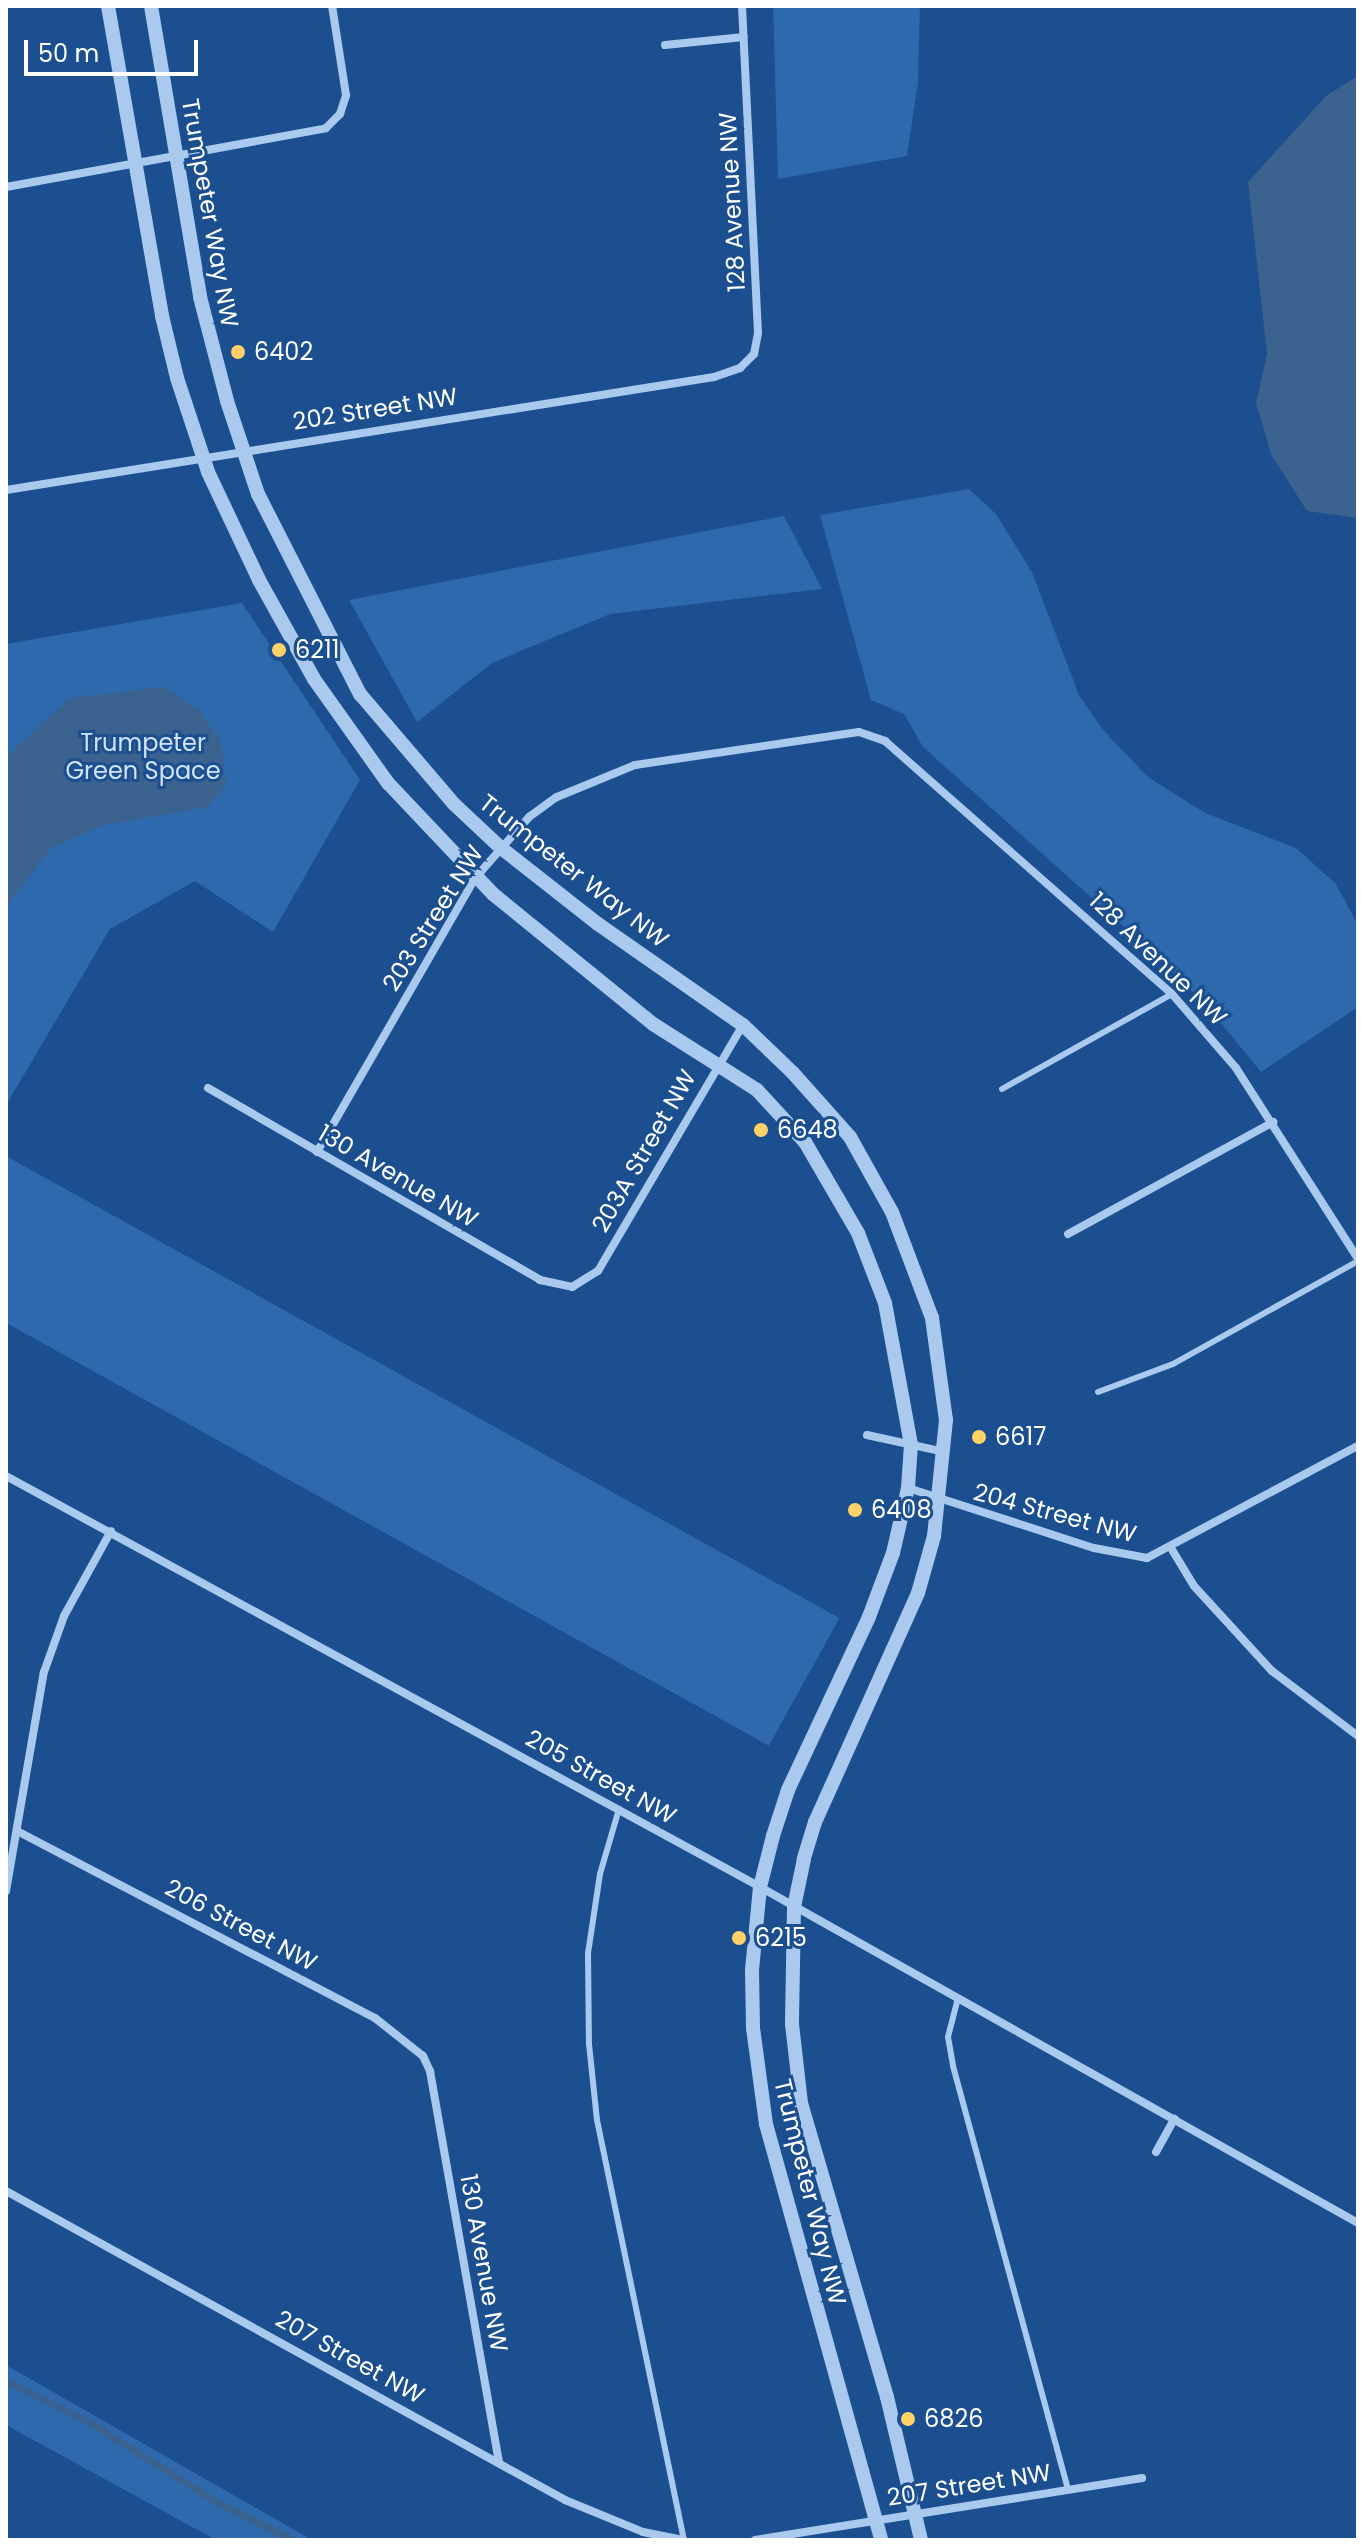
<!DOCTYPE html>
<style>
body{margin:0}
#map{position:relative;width:1364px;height:2546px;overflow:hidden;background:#1b4f8f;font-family:Poppins,sans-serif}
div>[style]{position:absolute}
.green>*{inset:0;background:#2e69ad;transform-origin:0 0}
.water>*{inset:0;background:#3c6290}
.stream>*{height:7px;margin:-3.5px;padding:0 3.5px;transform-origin:3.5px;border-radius:3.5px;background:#3c6290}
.service>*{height:6px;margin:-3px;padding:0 3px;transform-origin:3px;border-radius:3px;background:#a9c9ee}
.minor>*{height:8px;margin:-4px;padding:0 4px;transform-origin:4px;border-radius:4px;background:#a9c9ee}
.tertiary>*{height:14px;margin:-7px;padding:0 7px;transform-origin:7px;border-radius:7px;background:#a9c9ee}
.dots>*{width:22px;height:22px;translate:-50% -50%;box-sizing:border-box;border:4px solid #1b4f8f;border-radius:50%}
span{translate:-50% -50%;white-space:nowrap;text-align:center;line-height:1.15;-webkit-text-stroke:6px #1b4f8f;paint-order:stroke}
.street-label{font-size:24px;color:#fff}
.poi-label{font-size:24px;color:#fff}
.left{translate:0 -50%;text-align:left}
.park-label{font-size:24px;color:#cfe3fa}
.frame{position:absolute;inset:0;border:8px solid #fff;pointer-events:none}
.scale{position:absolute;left:24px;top:40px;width:174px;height:36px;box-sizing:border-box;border:4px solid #fff;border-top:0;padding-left:10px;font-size:24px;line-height:28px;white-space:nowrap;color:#fff;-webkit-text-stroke:6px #1b4f8f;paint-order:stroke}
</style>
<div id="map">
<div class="green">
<i style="clip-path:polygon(773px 6px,920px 6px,918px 82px,907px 156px,778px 179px)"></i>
<i style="clip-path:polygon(969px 489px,996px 514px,1032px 572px,1079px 695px,1103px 730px,1148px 777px,1205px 813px,1296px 848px,1336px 884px,1358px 925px,1358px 1007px,1261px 1072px,1207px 1006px,1140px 941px,923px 747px,904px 714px,871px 700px,820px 515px)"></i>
<i style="clip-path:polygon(784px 516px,822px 589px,610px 614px,492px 663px,417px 722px,349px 600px)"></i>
<i style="clip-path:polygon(242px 603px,360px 780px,273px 932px,195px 881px,110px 929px,6px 1105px,6px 644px)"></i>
<i style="left:6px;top:1156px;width:953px;height:146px;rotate:29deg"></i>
<i style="clip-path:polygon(6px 2365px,312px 2540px,216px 2540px,6px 2425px)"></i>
</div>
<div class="water">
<i style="clip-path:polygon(1358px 76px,1358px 518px,1307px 511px,1271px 454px,1256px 403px,1267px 354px,1248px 182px,1326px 96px)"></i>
<i style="clip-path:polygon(164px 687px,198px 709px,221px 741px,226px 784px,208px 807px,103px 825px,51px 848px,6px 907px,6px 757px,70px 698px)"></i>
</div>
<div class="stream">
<i style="left:6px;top:2381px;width:90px;rotate:26.3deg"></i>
<i style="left:87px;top:2421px;width:153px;rotate:31.9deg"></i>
<i style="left:217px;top:2502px;width:86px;rotate:26.3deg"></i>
</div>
<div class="service">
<i style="left:1002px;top:1089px;width:195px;rotate:-29.2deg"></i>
<i style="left:1098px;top:1392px;width:80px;rotate:-20.5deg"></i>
<i style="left:1173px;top:1364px;width:212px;rotate:-29.1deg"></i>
<i style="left:619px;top:1809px;width:68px;rotate:106.3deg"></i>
<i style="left:600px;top:1874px;width:80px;rotate:98.6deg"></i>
<i style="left:588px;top:1953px;width:91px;rotate:89.4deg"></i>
<i style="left:589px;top:2044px;width:76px;rotate:84deg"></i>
<i style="left:597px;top:2120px;width:429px;rotate:78.3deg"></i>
<i style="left:958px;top:1998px;width:40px;rotate:104.4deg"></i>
<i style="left:948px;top:2037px;width:29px;rotate:80deg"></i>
<i style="left:953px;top:2066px;width:438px;rotate:74.8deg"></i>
</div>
<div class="minor">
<i style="left:665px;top:45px;width:79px;rotate:-5.8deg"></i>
<i style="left:6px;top:187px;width:325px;rotate:-10.4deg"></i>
<i style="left:326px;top:128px;width:20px;rotate:-45deg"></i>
<i style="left:340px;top:114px;width:20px;rotate:-72deg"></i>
<i style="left:346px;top:95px;width:90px;rotate:-98.9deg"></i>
<i style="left:6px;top:490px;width:717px;rotate:-9.07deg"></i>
<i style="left:714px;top:377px;width:28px;rotate:-19deg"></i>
<i style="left:740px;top:368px;width:20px;rotate:-45deg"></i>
<i style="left:754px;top:354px;width:21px;rotate:-79deg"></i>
<i style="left:758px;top:333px;width:327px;rotate:-92.8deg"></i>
<i style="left:208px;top:1088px;width:384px;rotate:30deg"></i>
<i style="left:540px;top:1280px;width:33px;rotate:12deg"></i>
<i style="left:572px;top:1287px;width:31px;rotate:-32deg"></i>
<i style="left:598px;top:1271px;width:286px;rotate:-59.5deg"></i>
<i style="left:317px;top:1152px;width:318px;rotate:-60deg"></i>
<i style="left:476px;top:877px;width:80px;rotate:-48.5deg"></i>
<i style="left:529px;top:817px;width:34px;rotate:-36deg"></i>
<i style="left:557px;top:797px;width:84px;rotate:-22.3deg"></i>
<i style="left:635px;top:765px;width:226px;rotate:-8.4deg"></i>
<i style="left:859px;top:732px;width:28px;rotate:19deg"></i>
<i style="left:885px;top:741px;width:383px;rotate:41.4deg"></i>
<i style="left:1172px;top:994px;width:98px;rotate:49.1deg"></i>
<i style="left:1236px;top:1068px;width:227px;rotate:57.4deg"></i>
<i style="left:1068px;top:1234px;width:234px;rotate:-28.6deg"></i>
<i style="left:867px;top:1435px;width:79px;rotate:12.4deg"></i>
<i style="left:6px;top:1476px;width:859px;rotate:28.59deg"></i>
<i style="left:760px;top:1887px;width:686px;rotate:29.33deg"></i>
<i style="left:908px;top:1488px;width:195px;rotate:17.9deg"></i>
<i style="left:1094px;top:1548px;width:54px;rotate:10.7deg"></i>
<i style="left:1147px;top:1558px;width:239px;rotate:-28deg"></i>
<i style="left:1171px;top:1548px;width:44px;rotate:58.8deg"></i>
<i style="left:1194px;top:1586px;width:115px;rotate:47.5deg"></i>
<i style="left:1272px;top:1671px;width:108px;rotate:37.1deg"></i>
<i style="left:19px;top:1832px;width:402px;rotate:27.6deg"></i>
<i style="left:375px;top:2018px;width:61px;rotate:38.4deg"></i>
<i style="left:423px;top:2056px;width:17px;rotate:65deg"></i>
<i style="left:430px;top:2071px;width:397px;rotate:80deg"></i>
<i style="left:6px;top:1891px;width:222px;rotate:-80.2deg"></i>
<i style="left:44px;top:1672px;width:59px;rotate:-70.3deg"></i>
<i style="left:64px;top:1616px;width:97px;rotate:-61.1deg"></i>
<i style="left:1156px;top:2152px;width:38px;rotate:-61deg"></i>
<i style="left:6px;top:2191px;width:639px;rotate:28.93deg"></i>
<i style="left:565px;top:2500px;width:84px;rotate:22.3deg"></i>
<i style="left:643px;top:2532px;width:41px;rotate:11.3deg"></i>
<i style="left:755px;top:2540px;width:392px;rotate:-9.1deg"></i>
</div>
<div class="tertiary">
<i style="left:108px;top:6px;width:315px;rotate:80.1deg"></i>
<i style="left:162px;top:316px;width:64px;rotate:76.4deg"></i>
<i style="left:177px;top:378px;width:99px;rotate:71.7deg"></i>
<i style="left:208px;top:472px;width:119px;rotate:64.7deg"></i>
<i style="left:259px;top:580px;width:113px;rotate:60.9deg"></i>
<i style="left:314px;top:679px;width:128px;rotate:54.6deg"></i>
<i style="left:388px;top:783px;width:153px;rotate:46.6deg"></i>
<i style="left:493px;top:894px;width:206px;rotate:39.1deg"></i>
<i style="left:653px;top:1024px;width:123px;rotate:32.4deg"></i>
<i style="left:757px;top:1090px;width:71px;rotate:47.3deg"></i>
<i style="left:805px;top:1142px;width:105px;rotate:59.8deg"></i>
<i style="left:858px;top:1233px;width:75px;rotate:68.9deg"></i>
<i style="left:885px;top:1303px;width:143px;rotate:79.6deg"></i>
<i style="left:911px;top:1444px;width:44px;rotate:93.9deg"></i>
<i style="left:908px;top:1488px;width:67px;rotate:103deg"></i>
<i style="left:893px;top:1553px;width:68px;rotate:110.6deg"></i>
<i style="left:869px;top:1617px;width:191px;rotate:115.1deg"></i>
<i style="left:788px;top:1790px;width:48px;rotate:108.1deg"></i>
<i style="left:773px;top:1836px;width:53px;rotate:104.3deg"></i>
<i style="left:760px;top:1887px;width:83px;rotate:95.5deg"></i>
<i style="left:752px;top:1970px;width:58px;rotate:89deg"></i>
<i style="left:753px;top:2028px;width:97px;rotate:82.3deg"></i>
<i style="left:766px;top:2124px;width:432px;rotate:74.5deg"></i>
<i style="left:151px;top:6px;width:295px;rotate:80.4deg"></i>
<i style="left:200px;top:297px;width:107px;rotate:75.4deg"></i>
<i style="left:227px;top:401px;width:98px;rotate:71.6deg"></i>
<i style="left:258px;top:494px;width:225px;rotate:63deg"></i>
<i style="left:360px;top:694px;width:145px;rotate:49.5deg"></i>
<i style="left:454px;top:804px;width:63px;rotate:43.1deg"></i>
<i style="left:500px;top:847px;width:125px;rotate:38.2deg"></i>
<i style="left:598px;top:924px;width:177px;rotate:34.9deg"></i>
<i style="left:743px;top:1025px;width:69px;rotate:43.8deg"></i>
<i style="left:793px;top:1073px;width:86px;rotate:48.3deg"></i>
<i style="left:850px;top:1137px;width:86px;rotate:60.8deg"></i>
<i style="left:892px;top:1212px;width:113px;rotate:69.3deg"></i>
<i style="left:932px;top:1318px;width:103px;rotate:82.2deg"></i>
<i style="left:946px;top:1420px;width:117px;rotate:95.9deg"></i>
<i style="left:934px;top:1536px;width:59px;rotate:105.7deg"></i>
<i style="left:918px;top:1593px;width:251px;rotate:114.2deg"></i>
<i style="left:815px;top:1822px;width:39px;rotate:107deg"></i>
<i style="left:804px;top:1859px;width:49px;rotate:101.8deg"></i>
<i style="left:794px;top:1907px;width:117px;rotate:91deg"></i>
<i style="left:792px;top:2024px;width:80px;rotate:83.5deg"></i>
<i style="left:801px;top:2103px;width:306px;rotate:73.7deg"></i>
<i style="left:887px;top:2397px;width:147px;rotate:76.6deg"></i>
</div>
<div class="dots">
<i style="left:238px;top:352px;background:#ffd166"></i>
<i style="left:279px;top:650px;background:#ffd166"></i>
<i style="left:761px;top:1130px;background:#ffd166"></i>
<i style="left:979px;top:1437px;background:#ffd166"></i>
<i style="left:855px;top:1510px;background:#ffd166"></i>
<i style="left:739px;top:1938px;background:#ffd166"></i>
<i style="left:908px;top:2419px;background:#ffd166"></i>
</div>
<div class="street-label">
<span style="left:732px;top:202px;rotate:-93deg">128 Avenue NW</span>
<span style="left:210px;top:213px;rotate:80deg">Trumpeter Way NW</span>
<span style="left:375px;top:409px;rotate:-9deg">202 Street NW</span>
<span style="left:574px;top:871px;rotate:38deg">Trumpeter Way NW</span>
<span style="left:433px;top:918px;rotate:-58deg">203 Street NW</span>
<span style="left:1158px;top:959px;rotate:44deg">128 Avenue NW</span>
<span style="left:644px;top:1151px;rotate:-60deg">203A Street NW</span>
<span style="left:398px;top:1176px;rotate:30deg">130 Avenue NW</span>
<span style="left:1055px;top:1513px;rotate:15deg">204 Street NW</span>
<span style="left:601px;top:1777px;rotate:29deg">205 Street NW</span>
<span style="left:241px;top:1925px;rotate:28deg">206 Street NW</span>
<span style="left:810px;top:2192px;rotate:76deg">Trumpeter Way NW</span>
<span style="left:484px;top:2263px;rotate:80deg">130 Avenue NW</span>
<span style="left:350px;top:2357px;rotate:29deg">207 Street NW</span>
<span style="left:969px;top:2485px;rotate:-9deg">207 Street NW</span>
</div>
<div class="poi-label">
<span class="left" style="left:254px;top:352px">6402</span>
<span class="left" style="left:295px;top:650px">6211</span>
<span class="left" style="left:777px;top:1130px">6648</span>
<span class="left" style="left:995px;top:1437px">6617</span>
<span class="left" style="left:871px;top:1510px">6408</span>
<span class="left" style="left:755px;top:1938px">6215</span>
<span class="left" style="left:924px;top:2419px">6826</span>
</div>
<div class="park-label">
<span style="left:143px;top:757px">Trumpeter<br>Green Space</span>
</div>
<div class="frame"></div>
<div class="scale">50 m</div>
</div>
